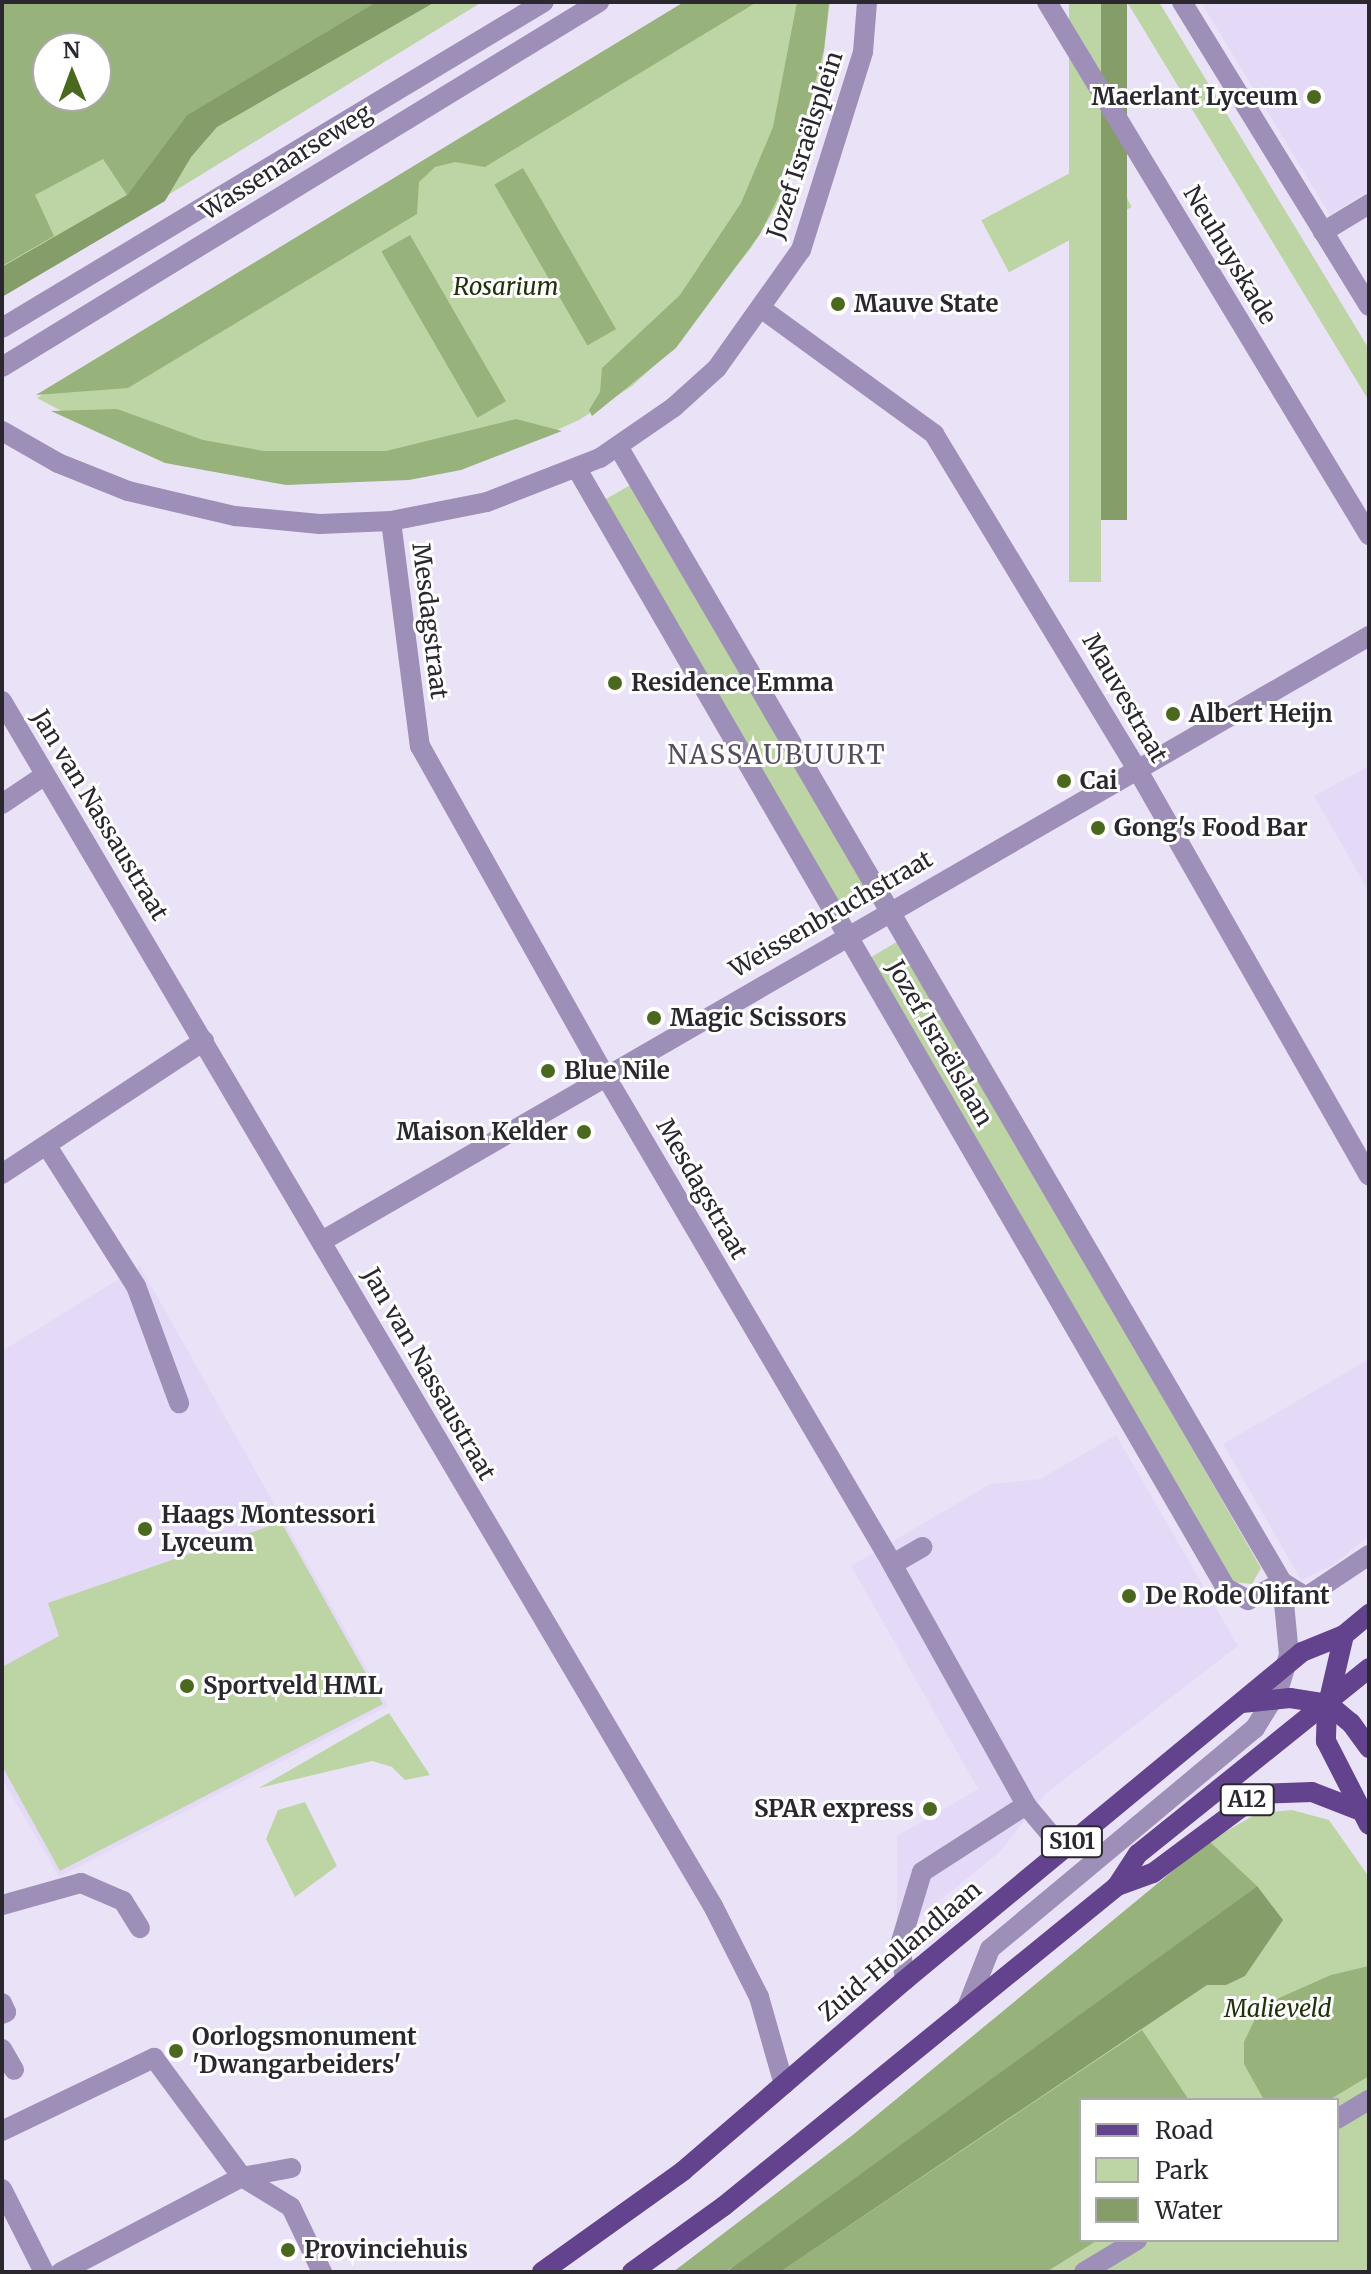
<!DOCTYPE html>
<meta charset="utf-8">
<style>
body{margin:0}
#map{position:relative;width:1371px;height:2274px;overflow:hidden;background:#eae3f8;font-family:Merriweather,serif}
div>[style]{position:absolute}
.built>*{inset:0;background:#e4daf7}
.green>*{inset:0;background:#bdd5a4;transform-origin:0 0}
.forest>*{inset:0;background:#98b27c;transform-origin:0 0}
.water>*{inset:0;background:#859e69;transform-origin:0 0}
.minor>*{height:20px;margin:-10px;padding:0 10px;transform-origin:10px;border-radius:10px;background:#9e8fb8}
.major>*{height:20px;margin:-10px;padding:0 10px;transform-origin:10px;border-radius:10px;background:#63438d}
.dots>*{width:22px;height:22px;translate:-50% -50%;box-sizing:border-box;border:4px solid #fff;border-radius:50%}
span{translate:-50% -50%;white-space:nowrap;text-align:center;line-height:1.15;-webkit-text-stroke:6px #fff;paint-order:stroke}
.shield-label span{padding:2px 6px;background:#fff;border:2px solid;border-radius:6px;-webkit-text-stroke-width:0}
.shield-label{font-size:22px;color:#2a272f;font-weight:700}
.poi-label{font-size:24px;color:#2a272f;font-weight:700}
.right{translate:-100% -50%;text-align:right}
.left{translate:0 -50%;text-align:left}
.street-label{font-size:24px;color:#2a272f}
.park-label{font-size:24px;color:#213109;font-style:italic}
.neighbourhood-label{font-size:26px;color:#544e5f;letter-spacing:2px}
.frame{position:absolute;inset:0;border:4px solid #2a272f;pointer-events:none}
.legend{position:absolute;left:1079px;top:2098px;width:260px;height:144px;box-sizing:border-box;background:#fff;border:2px solid #aaa9ac;margin:0;padding:10px 14px;list-style:none;font-size:24px;color:#2a272f}
.legend li{display:flex;align-items:center;gap:16px;height:40px}
.legend b{width:40px;border:2px solid #aaa9ac}
.north{position:absolute;left:32px;top:32px;width:80px;height:80px;box-sizing:border-box;background:#fff;border:2px solid #aaa9ac;border-radius:50%;rotate:359deg;font-size:22px;font-weight:700;line-height:32px;text-align:center;color:#2a272f}
.north::after{content:'';display:block;margin:auto;width:28px;height:36px;background:#4a691e;clip-path:polygon(50% 0,100% 100%,50% 72%,0 100%)}
</style>
<div id="map">
<div class="built">
<i style="clip-path:polygon(1201px 2px,1369px 2px,1369px 191px,1330px 215px)"></i>
<i style="clip-path:polygon(1369px 766px,1369px 892px,1314px 796px)"></i>
<i style="clip-path:polygon(140px 1266px,388px 1706px,59px 1877px,2px 1779px,2px 1351px)"></i>
<i style="clip-path:polygon(1369px 1359px,1369px 1536px,1333px 1565px,1301px 1580px,1223px 1444px)"></i>
<i style="clip-path:polygon(1116px 1435px,1238px 1646px,1044px 1795px,1001px 1851px,897px 1935px,897px 1836px,978px 1789px,851px 1566px,990px 1484px,1040px 1479px)"></i>
</div>
<div class="green">
<i style="clip-path:polygon(evenodd,2px 2px,482px 2px,2px 297px,2px 2px,48px 48px,96px 48px,96px 96px,48px 96px,48px 48px)"></i>
<i style="clip-path:polygon(684px 2px,830px 2px,821px 75px,787px 189px,751px 248px,664px 357px,632px 386px,579px 420px,503px 454px,431px 472px,105px 434px,37px 398px)"></i>
<i style="left:1069px;top:2px;width:32px;height:580px"></i>
<i style="clip-path:polygon(1127px 2px,1159px 2px,1369px 349px,1369px 401px)"></i>
<i style="left:1104px;top:155px;width:59px;height:139px;rotate:62deg"></i>
<i style="left:632px;top:484px;width:470px;height:33px;rotate:60deg"></i>
<i style="clip-path:polygon(900px 940px,1261px 1568px,1252px 1584px,1232px 1582px,868px 959px)"></i>
<i style="clip-path:polygon(281px 1522px,383px 1704px,60px 1871px,2px 1766px,2px 1667px,59px 1636px,48px 1603px)"></i>
<i style="clip-path:polygon(389px 1713px,430px 1775px,405px 1780px,392px 1767px,372px 1761px,259px 1788px)"></i>
<i style="clip-path:polygon(305px 1802px,337px 1866px,295px 1897px,266px 1839px,278px 1810px)"></i>
<i style="clip-path:polygon(evenodd,1292px 1810px,1329px 1820px,1369px 1877px,1369px 2272px,750px 2272px,1272px 1905px,1209px 1841px,1258px 1813px,1292px 1810px,1081px 2100px,1337px 2100px,1337px 2240px,1081px 2240px,1081px 2100px)"></i>
</div>
<div class="forest">
<i style="clip-path:polygon(evenodd,2px 2px,376px 2px,187px 115px,127px 195px,103px 159px,35px 195px,54px 236px,2px 266px,2px 2px,48px 48px,96px 48px,96px 96px,48px 96px,48px 48px)"></i>
<i style="clip-path:polygon(684px 2px,757px 2px,485px 167px,455px 162px,435px 167px,419px 182px,417px 214px,128px 388px,36px 395px)"></i>
<i style="clip-path:polygon(797px 2px,829px 2px,824px 50px,789px 176px,760px 234px,676px 348px,592px 416px,589px 410px,600px 392px,602px 368px,680px 295px,741px 203px,773px 127px)"></i>
<i style="left:523px;top:168px;width:186px;height:33px;rotate:60deg"></i>
<i style="left:410px;top:235px;width:192px;height:33px;rotate:60deg"></i>
<i style="clip-path:polygon(117px 409px,203px 440px,264px 451px,386px 451px,516px 419px,562px 431px,461px 470px,409px 480px,286px 485px,165px 463px,51px 411px)"></i>
<i style="clip-path:polygon(1209px 1841px,1257px 1886px,760px 2250px,725px 2272px,673px 2272px,854px 2134px)"></i>
<i style="clip-path:polygon(1369px 1966px,1369px 2076px,1329px 2100px,1264px 2100px,1244px 2064px,1244px 2042px,1255px 2019px,1279px 1998px,1331px 1975px)"></i>
<i style="clip-path:polygon(1142px 2030px,1189px 2100px,1081px 2100px,1081px 2240px,1098px 2240px,1046px 2272px,780px 2272px)"></i>
</div>
<div class="water">
<i style="clip-path:polygon(376px 2px,435px 2px,217px 127px,191px 157px,165px 201px,2px 297px,2px 267px,127px 195px,187px 115px)"></i>
<i style="left:1101px;top:2px;width:26px;height:518px"></i>
<i style="clip-path:polygon(1257px 1886px,1283px 1920px,1245px 1976px,1226px 1985px,1207px 1985px,780px 2272px,726px 2272px)"></i>
</div>
<div class="minor">
<i style="left:1047px;top:2px;width:623px;rotate:58.86deg"></i>
<i style="left:1182px;top:2px;width:357px;rotate:58.4deg"></i>
<i style="left:1323px;top:232px;width:54px;rotate:-31.3deg"></i>
<i style="left:762px;top:309px;width:213px;rotate:36deg"></i>
<i style="left:934px;top:434px;width:392px;rotate:58.8deg"></i>
<i style="left:1137px;top:769px;width:468px;rotate:60.3deg"></i>
<i style="left:2px;top:328px;width:632px;rotate:-31.03deg"></i>
<i style="left:2px;top:367px;width:700px;rotate:-31.44deg"></i>
<i style="left:2px;top:431px;width:64px;rotate:29.7deg"></i>
<i style="left:58px;top:463px;width:75px;rotate:21.8deg"></i>
<i style="left:128px;top:491px;width:110px;rotate:13.2deg"></i>
<i style="left:235px;top:516px;width:85px;rotate:5.4deg"></i>
<i style="left:320px;top:524px;width:71px;rotate:-2.4deg"></i>
<i style="left:391px;top:521px;width:98px;rotate:-11.2deg"></i>
<i style="left:487px;top:502px;width:121px;rotate:-21.3deg"></i>
<i style="left:600px;top:458px;width:90px;rotate:-34.6deg"></i>
<i style="left:674px;top:407px;width:58px;rotate:-42.2deg"></i>
<i style="left:717px;top:368px;width:145px;rotate:-54.6deg"></i>
<i style="left:801px;top:250px;width:207px;rotate:-72.6deg"></i>
<i style="left:863px;top:52px;width:50px;rotate:-85.4deg"></i>
<i style="left:619px;top:448px;width:1314px;rotate:59.69deg"></i>
<i style="left:1282px;top:1582px;width:73px;rotate:84.5deg"></i>
<i style="left:1289px;top:1655px;width:38px;rotate:107deg"></i>
<i style="left:1278px;top:1691px;width:44px;rotate:121.9deg"></i>
<i style="left:1255px;top:1728px;width:345px;rotate:140.2deg"></i>
<i style="left:990px;top:1949px;width:62px;rotate:111.6deg"></i>
<i style="left:577px;top:469px;width:1294px;rotate:59.89deg"></i>
<i style="left:1226px;top:1588px;width:25px;rotate:29deg"></i>
<i style="left:1248px;top:1600px;width:38px;rotate:-28deg"></i>
<i style="left:391px;top:521px;width:227px;rotate:82.7deg"></i>
<i style="left:420px;top:746px;width:377px;rotate:60.7deg"></i>
<i style="left:605px;top:1075px;width:554px;rotate:59.55deg"></i>
<i style="left:886px;top:1553px;width:288px;rotate:60.9deg"></i>
<i style="left:1026px;top:1805px;width:57px;rotate:49.9deg"></i>
<i style="left:2px;top:701px;width:1399px;rotate:59.46deg"></i>
<i style="left:713px;top:1906px;width:102px;rotate:63.2deg"></i>
<i style="left:759px;top:1997px;width:91px;rotate:74.1deg"></i>
<i style="left:2px;top:804px;width:52px;rotate:-34deg"></i>
<i style="left:47px;top:1146px;width:166px;rotate:57.6deg"></i>
<i style="left:136px;top:1286px;width:125px;rotate:69.8deg"></i>
<i style="left:2px;top:1174px;width:242px;rotate:-33.4deg"></i>
<i style="left:322px;top:1241px;width:1209px;rotate:-30.02deg"></i>
<i style="left:893px;top:1564px;width:34px;rotate:-30deg"></i>
<i style="left:1282px;top:1582px;width:28px;rotate:32deg"></i>
<i style="left:1306px;top:1597px;width:76px;rotate:-33.7deg"></i>
<i style="left:2px;top:1905px;width:82px;rotate:-15.6deg"></i>
<i style="left:81px;top:1883px;width:46px;rotate:23.2deg"></i>
<i style="left:123px;top:1901px;width:32px;rotate:58deg"></i>
<i style="left:905px;top:1980px;width:35px;rotate:-98deg"></i>
<i style="left:900px;top:1945px;width:76px;rotate:-73.2deg"></i>
<i style="left:922px;top:1872px;width:124px;rotate:-32.8deg"></i>
<i style="left:2px;top:2003px;width:10px;rotate:66deg"></i>
<i style="left:6px;top:2012px;width:4px;rotate:153deg"></i>
<i style="left:2px;top:2049px;width:24px;rotate:60deg"></i>
<i style="left:1337px;top:2119px;width:37px;rotate:-31deg"></i>
<i style="left:2px;top:2131px;width:169px;rotate:-25.7deg"></i>
<i style="left:154px;top:2058px;width:148px;rotate:53.5deg"></i>
<i style="left:242px;top:2177px;width:50px;rotate:-10.4deg"></i>
<i style="left:2px;top:2189px;width:93px;rotate:63.2deg"></i>
<i style="left:61px;top:2272px;width:204px;rotate:-27.7deg"></i>
<i style="left:242px;top:2177px;width:57px;rotate:31.5deg"></i>
<i style="left:291px;top:2207px;width:72px;rotate:64.5deg"></i>
<i style="left:1084px;top:2272px;width:62px;rotate:-31.1deg"></i>
</div>
<div class="major">
<i style="left:1344px;top:1635px;width:75px;rotate:103.1deg"></i>
<i style="left:1327px;top:1708px;width:33px;rotate:92deg"></i>
<i style="left:1326px;top:1741px;width:94px;rotate:62.9deg"></i>
<i style="left:1242px;top:1703px;width:48px;rotate:-5.9deg"></i>
<i style="left:1290px;top:1698px;width:38px;rotate:9deg"></i>
<i style="left:1328px;top:1704px;width:30px;rotate:40deg"></i>
<i style="left:1351px;top:1723px;width:31px;rotate:54deg"></i>
<i style="left:1117px;top:1886px;width:38px;rotate:-20deg"></i>
<i style="left:1153px;top:1873px;width:132px;rotate:-36.7deg"></i>
<i style="left:1259px;top:1794px;width:53px;rotate:-2.2deg"></i>
<i style="left:1312px;top:1792px;width:53px;rotate:21.2deg"></i>
<i style="left:542px;top:2272px;width:173px;rotate:-35.6deg"></i>
<i style="left:683px;top:2171px;width:293px;rotate:-40.7deg"></i>
<i style="left:905px;top:1980px;width:515px;rotate:-39.56deg"></i>
<i style="left:1302px;top:1652px;width:45px;rotate:-22deg"></i>
<i style="left:1344px;top:1635px;width:33px;rotate:-40deg"></i>
<i style="left:632px;top:2272px;width:113px;rotate:-35.7deg"></i>
<i style="left:724px;top:2206px;width:507px;rotate:-39.15deg"></i>
<i style="left:1117px;top:1886px;width:38px;rotate:-57deg"></i>
<i style="left:1138px;top:1854px;width:297px;rotate:-38.8deg"></i>
</div>
<div class="dots">
<i style="left:1314px;top:97px;background:#4a691e"></i>
<i style="left:838px;top:304px;background:#4a691e"></i>
<i style="left:615px;top:683px;background:#4a691e"></i>
<i style="left:1173px;top:714px;background:#4a691e"></i>
<i style="left:1064px;top:781px;background:#4a691e"></i>
<i style="left:1098px;top:828px;background:#4a691e"></i>
<i style="left:654px;top:1018px;background:#4a691e"></i>
<i style="left:548px;top:1071px;background:#4a691e"></i>
<i style="left:584px;top:1132px;background:#4a691e"></i>
<i style="left:145px;top:1529px;background:#4a691e"></i>
<i style="left:1129px;top:1596px;background:#4a691e"></i>
<i style="left:187px;top:1686px;background:#4a691e"></i>
<i style="left:930px;top:1809px;background:#4a691e"></i>
<i style="left:176px;top:2051px;background:#4a691e"></i>
<i style="left:288px;top:2250px;background:#4a691e"></i>
</div>
<div class="shield-label">
<span style="left:1247px;top:1800px">A12</span>
<span style="left:1072px;top:1842px">S101</span>
</div>
<div class="poi-label">
<span class="right" style="left:1298px;top:97px">Maerlant Lyceum</span>
<span class="left" style="left:854px;top:304px">Mauve State</span>
<span class="left" style="left:631px;top:683px">Residence Emma</span>
<span class="left" style="left:1189px;top:714px">Albert Heijn</span>
<span class="left" style="left:1080px;top:781px">Cai</span>
<span class="left" style="left:1114px;top:828px">Gong's Food Bar</span>
<span class="left" style="left:670px;top:1018px">Magic Scissors</span>
<span class="left" style="left:564px;top:1071px">Blue Nile</span>
<span class="right" style="left:568px;top:1132px">Maison Kelder</span>
<span class="left" style="left:161px;top:1529px">Haags Montessori<br>Lyceum</span>
<span class="left" style="left:1145px;top:1596px">De Rode Olifant</span>
<span class="left" style="left:203px;top:1686px">Sportveld HML</span>
<span class="right" style="left:914px;top:1809px">SPAR express</span>
<span class="left" style="left:192px;top:2051px">Oorlogsmonument<br>'Dwangarbeiders'</span>
<span class="left" style="left:304px;top:2250px">Provinciehuis</span>
</div>
<div class="street-label">
<span style="left:805px;top:145px;rotate:-72deg">Jozef Israëlsplein</span>
<span style="left:286px;top:162px;rotate:-32deg">Wassenaarseweg</span>
<span style="left:1230px;top:255px;rotate:59deg">Neuhuyskade</span>
<span style="left:430px;top:621px;rotate:83deg">Mesdagstraat</span>
<span style="left:1125px;top:698px;rotate:60deg">Mauvestraat</span>
<span style="left:100px;top:815px;rotate:59deg">Jan van Nassaustraat</span>
<span style="left:831px;top:914px;rotate:-30deg">Weissenbruchstraat</span>
<span style="left:940px;top:1043px;rotate:60deg">Jozef Israëlslaan</span>
<span style="left:702px;top:1189px;rotate:60deg">Mesdagstraat</span>
<span style="left:429px;top:1374px;rotate:60deg">Jan van Nassaustraat</span>
<span style="left:900px;top:1951px;rotate:-40deg">Zuid-Hollandlaan</span>
</div>
<div class="park-label">
<span style="left:506px;top:287px">Rosarium</span>
<span style="left:1278px;top:2009px">Malieveld</span>
</div>
<div class="neighbourhood-label">
<span style="left:777px;top:755px">NASSAUBUURT</span>
</div>
<div class="frame"></div>
<ul class="legend">
<li><b style="height:10px;background:#63438d"></b>Road</li>
<li><b style="height:22px;background:#bdd5a4"></b>Park</li>
<li><b style="height:22px;background:#859e69"></b>Water</li>
</ul>
<div class="north">N</div>
</div>
